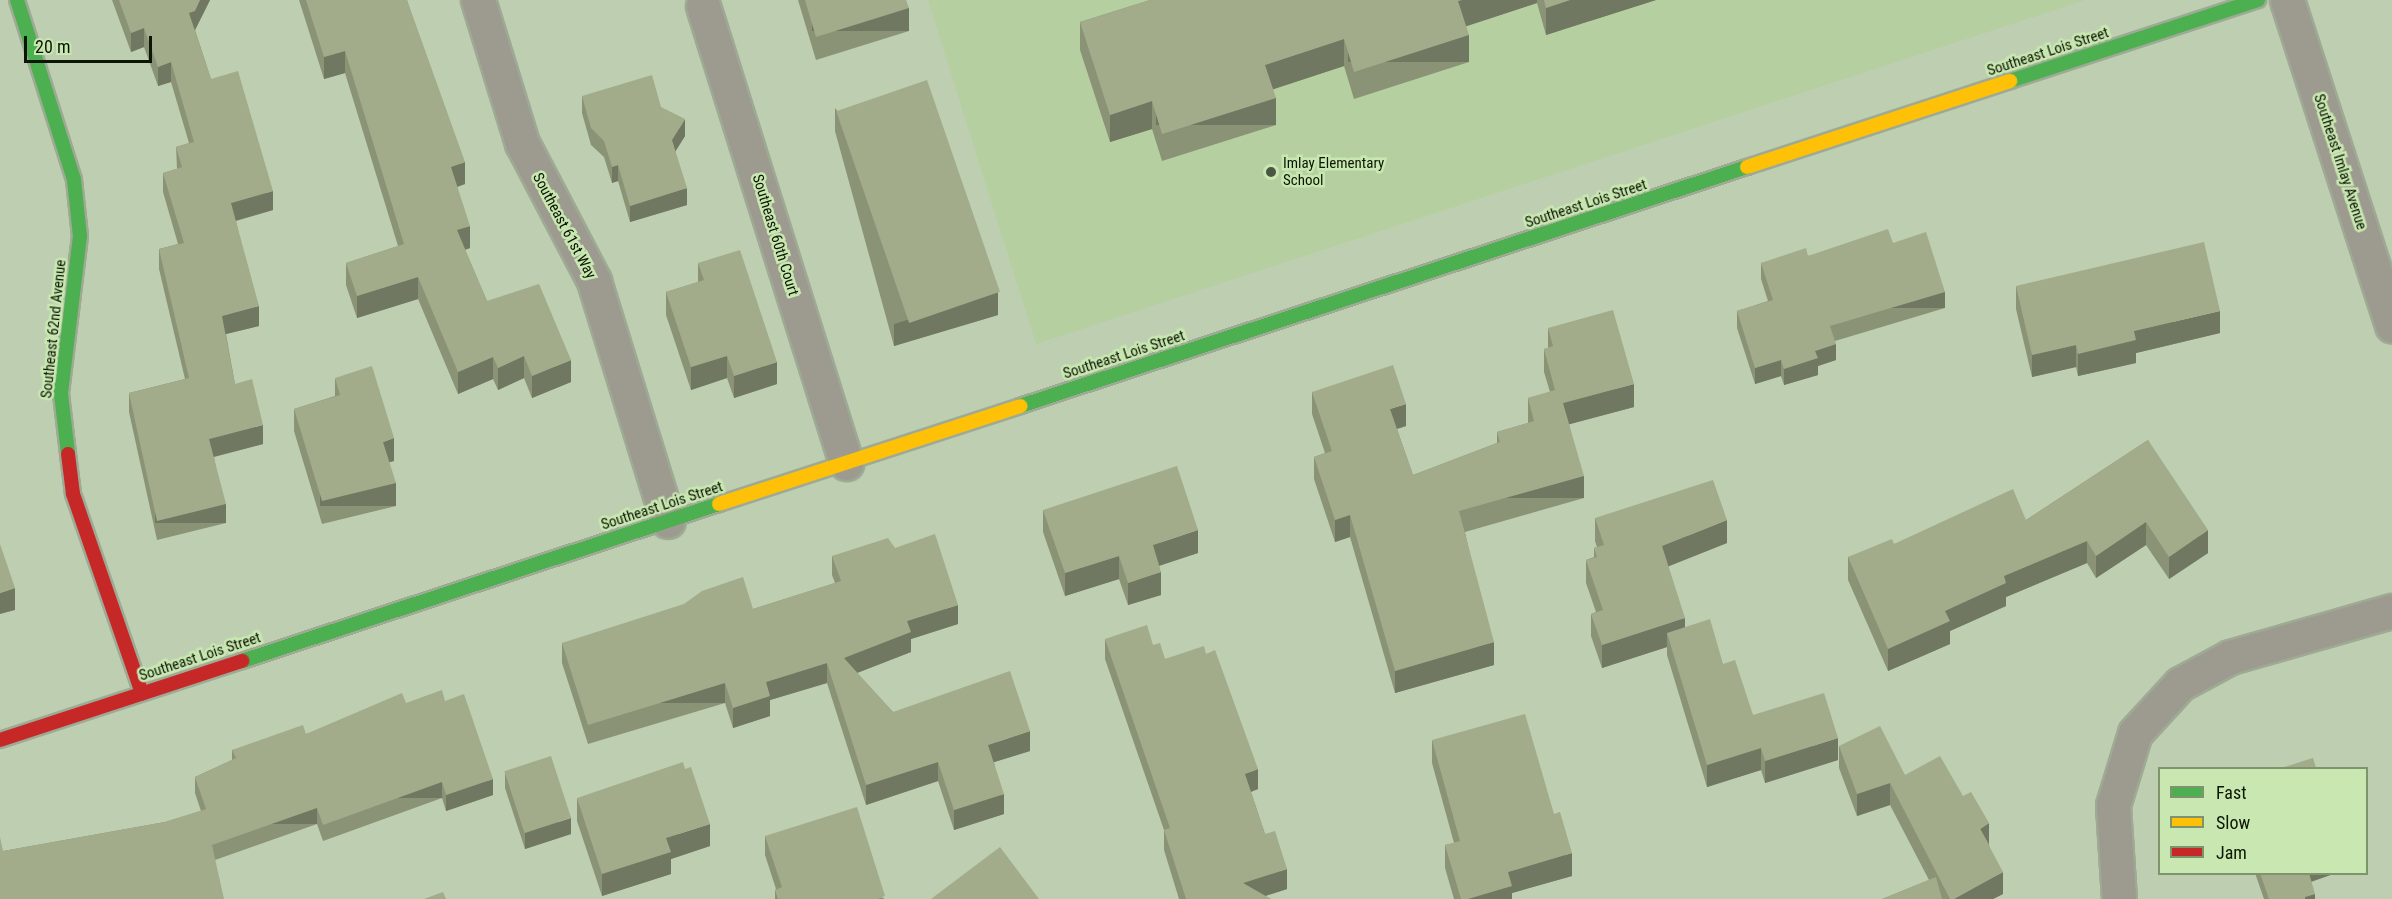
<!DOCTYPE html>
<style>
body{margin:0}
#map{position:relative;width:2392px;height:899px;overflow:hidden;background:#bdceb1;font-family:"Roboto Condensed",sans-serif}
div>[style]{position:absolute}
.built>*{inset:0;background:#b5cfa0}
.roads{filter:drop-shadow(2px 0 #9eaa94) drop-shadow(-2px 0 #9eaa94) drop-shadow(0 2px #9eaa94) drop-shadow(0 -2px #9eaa94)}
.street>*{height:33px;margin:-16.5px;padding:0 16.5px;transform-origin:16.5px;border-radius:16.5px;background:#9d9a8f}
.fast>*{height:14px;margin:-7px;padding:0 7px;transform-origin:7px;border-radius:7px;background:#4caf50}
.slow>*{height:14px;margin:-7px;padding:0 7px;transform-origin:7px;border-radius:7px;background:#ffc107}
.jam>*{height:14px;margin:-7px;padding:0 7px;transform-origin:7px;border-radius:7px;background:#c62828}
.wall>*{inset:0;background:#8b9377}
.shaded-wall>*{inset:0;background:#717861;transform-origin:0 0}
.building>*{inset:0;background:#a2ab8a;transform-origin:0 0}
.dots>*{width:16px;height:16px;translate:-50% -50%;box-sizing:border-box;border:3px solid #c9e8b1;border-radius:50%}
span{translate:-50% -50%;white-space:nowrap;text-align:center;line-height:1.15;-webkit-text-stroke:5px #c9e8b1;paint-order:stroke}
.street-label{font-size:15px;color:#0c1604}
.poi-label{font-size:15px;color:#0c1604}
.left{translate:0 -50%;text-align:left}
.legend{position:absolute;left:2158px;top:767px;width:210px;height:108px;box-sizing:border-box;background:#c9e8b1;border:2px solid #7d946c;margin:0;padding:8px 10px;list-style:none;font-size:18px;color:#0c1604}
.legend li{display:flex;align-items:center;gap:12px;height:30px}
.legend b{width:30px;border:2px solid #7d946c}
.scale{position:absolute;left:24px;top:36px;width:128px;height:27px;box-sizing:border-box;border:3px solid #0c1604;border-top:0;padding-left:8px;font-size:18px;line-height:21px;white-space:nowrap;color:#0c1604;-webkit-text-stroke:4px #c9e8b1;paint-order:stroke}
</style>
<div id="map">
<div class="built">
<i style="clip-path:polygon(928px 0,2085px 0,1036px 344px)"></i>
</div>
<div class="roads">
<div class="street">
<i style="left:478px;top:0;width:150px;rotate:72.9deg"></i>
<i style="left:522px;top:143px;width:156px;rotate:62.4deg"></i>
<i style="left:594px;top:281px;width:251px;rotate:72.9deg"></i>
<i style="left:2287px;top:0;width:342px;rotate:72.1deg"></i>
<i style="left:703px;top:6px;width:479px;rotate:72.6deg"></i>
<i style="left:2119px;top:899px;width:94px;rotate:-93.7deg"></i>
<i style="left:2113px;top:805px;width:75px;rotate:-73deg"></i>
<i style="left:2135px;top:733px;width:67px;rotate:-47.4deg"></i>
<i style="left:2180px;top:684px;width:57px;rotate:-28.4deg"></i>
<i style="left:2230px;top:657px;width:168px;rotate:-15.9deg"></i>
</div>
<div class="fast">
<i style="left:17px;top:0;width:189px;rotate:72.4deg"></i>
<i style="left:74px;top:180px;width:56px;rotate:83.9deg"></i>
<i style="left:80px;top:236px;width:159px;rotate:96.9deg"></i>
<i style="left:61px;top:394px;width:60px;rotate:83.3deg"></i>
<i style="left:2010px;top:81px;width:261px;rotate:-18.1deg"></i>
<i style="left:1020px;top:406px;width:765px;rotate:-18.2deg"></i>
<i style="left:242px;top:661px;width:502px;rotate:-18.22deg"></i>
</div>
<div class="slow">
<i style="left:1747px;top:167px;width:277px;rotate:-18.1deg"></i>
<i style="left:719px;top:504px;width:317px;rotate:-18deg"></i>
</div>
<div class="jam">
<i style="left:68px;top:454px;width:40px;rotate:82.9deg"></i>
<i style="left:73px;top:494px;width:211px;rotate:70.9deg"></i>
<i style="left:0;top:740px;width:255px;rotate:-18.1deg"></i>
</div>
</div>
<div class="wall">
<i style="clip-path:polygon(112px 0,210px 0,195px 30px,211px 79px,273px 210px,236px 221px,259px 326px,226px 334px,235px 384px,263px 444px,214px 457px,226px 523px,157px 540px,129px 412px,129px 393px,185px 379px,159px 269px,159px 249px,178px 244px,163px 192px,163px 173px,177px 169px,176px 147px,189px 143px,171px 82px,158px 86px,144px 47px,131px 52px)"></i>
<i style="clip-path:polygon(299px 0,407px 0,465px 184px,457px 187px,470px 248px,465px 250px,487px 301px,571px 382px,532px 398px,524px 378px,498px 390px,493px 379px,458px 394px,418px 299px,357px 318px,346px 285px,346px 263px,398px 246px,345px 73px,324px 79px)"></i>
<i style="clip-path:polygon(798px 0,906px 0,909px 31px,816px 60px)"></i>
<i style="clip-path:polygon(1150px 0,1656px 0,1546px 35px,1537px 3px,1466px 26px,1469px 62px,1354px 99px,1344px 66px,1273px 89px,1276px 125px,1162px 161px,1152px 129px,1110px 142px,1080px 50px,1080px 22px)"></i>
<i style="clip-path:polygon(582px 96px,661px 107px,685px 136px,675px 151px,687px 205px,630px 222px,618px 181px,612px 183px,604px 157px,591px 145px,582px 113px)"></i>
<i style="clip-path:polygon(835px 108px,998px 315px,894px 346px,835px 131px)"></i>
<i style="clip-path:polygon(1893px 243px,1945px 308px,1835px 341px,1836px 360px,1818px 366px,1818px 375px,1784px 385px,1781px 376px,1755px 384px,1737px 328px,1737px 311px,1768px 301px,1761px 279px,1761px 263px)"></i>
<i style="clip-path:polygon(698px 263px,777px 384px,734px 398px,727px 378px,691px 390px,666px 315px,666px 292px,698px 282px)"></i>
<i style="clip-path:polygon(2016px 286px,2220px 333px,2136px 353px,2136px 363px,2078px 376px,2076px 367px,2032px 377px,2016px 309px)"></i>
<i style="clip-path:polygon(1548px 328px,1634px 407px,1569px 424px,1584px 498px,1465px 532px,1494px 665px,1395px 693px,1350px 537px,1335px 542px,1314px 479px,1314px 457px,1325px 453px,1312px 414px,1312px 392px,1406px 426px,1397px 429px,1413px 475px,1497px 443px,1497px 432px,1528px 423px,1528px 398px,1550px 392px,1544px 372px,1544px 349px,1548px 348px)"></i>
<i style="clip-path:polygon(335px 378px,394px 461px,389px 462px,396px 506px,322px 524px,294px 431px,294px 409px,335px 396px)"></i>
<i style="clip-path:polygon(2148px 440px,2208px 553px,2169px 579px,2146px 545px,2096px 578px,2087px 563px,2006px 597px,2006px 606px,1950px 631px,1950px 644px,1888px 671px,1848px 580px,1848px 557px,1894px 544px,2026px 520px)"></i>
<i style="clip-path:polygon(1043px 510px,1198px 553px,1159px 565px,1161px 595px,1128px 605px,1119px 579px,1065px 596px,1043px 532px)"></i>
<i style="clip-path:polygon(1595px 518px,1727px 543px,1668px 566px,1685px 627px,1723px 664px,1753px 715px,1838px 760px,1765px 783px,1761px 770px,1707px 787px,1667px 655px,1667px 647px,1602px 668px,1591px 636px,1591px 614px,1596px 612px,1586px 583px,1586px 560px,1594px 557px,1594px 548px,1597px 547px,1595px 541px)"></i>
<i style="clip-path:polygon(895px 548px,958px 624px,911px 639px,911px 652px,857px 673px,893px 712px,1030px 751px,994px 762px,1004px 814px,954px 830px,938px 781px,866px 805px,827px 683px,770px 700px,770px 716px,733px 728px,725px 703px,588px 744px,562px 663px,562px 643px,753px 609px,835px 583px,832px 575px,832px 556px)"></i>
<i style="clip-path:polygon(1105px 639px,1153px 645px,1165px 659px,1206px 654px,1258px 789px,1251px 792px,1265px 834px,1287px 889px,1265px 896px,1271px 899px,1179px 899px,1164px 850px,1164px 830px,1105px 659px)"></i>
<i style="clip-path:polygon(445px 701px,493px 795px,446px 811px,442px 798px,323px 841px,317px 824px,215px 860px,3px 851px,165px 822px,201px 811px,195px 793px,195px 777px,232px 760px,232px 750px,306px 734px,406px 703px)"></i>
<i style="clip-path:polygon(1432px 740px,1554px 814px,1572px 876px,1512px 893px,1512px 899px,1454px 899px,1445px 868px,1445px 845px,1454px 843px,1432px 763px)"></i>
<i style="clip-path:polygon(1839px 746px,1905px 775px,1989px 845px,2003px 894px,1993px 899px,1882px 899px,1929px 880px,1890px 805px,1857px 816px,1839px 768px)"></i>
<i style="clip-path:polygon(505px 772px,571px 834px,525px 849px,505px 788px)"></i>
<i style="clip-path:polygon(577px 798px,710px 846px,671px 859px,671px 874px,602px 896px,577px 821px)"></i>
<i style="clip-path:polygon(765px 836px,885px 899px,775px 899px,775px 890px,776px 889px,765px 855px)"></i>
<i style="clip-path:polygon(2255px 873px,2336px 873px,2311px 882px,2315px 899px,2264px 899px)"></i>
</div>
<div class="shaded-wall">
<i style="clip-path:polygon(200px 0,210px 0,195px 30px,189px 32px,189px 13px)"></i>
<i style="clip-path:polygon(1462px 0,1537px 0,1537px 3px,1458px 29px,1458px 1px)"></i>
<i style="clip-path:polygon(1570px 0,1656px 0,1546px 35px,1546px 8px)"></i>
<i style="left:909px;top:8px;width:23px;height:97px;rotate:90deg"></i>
<i style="clip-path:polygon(144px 28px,144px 47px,131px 52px,131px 33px)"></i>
<i style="left:1469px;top:35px;width:27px;height:121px;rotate:90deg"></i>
<i style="clip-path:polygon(1344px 39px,1344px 66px,1265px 92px,1265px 65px)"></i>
<i style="clip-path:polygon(345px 51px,345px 73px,324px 79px,324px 57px)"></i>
<i style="clip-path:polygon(171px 62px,171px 82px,158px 86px,158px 67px)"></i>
<i style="left:1276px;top:98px;width:27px;height:120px;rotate:90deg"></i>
<i style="clip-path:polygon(1152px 101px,1152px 129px,1110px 142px,1110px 115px)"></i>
<i style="clip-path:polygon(685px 119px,685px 136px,672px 157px,672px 140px)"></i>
<i style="clip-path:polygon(465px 162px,465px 184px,451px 189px,451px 167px)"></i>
<i style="clip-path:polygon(618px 165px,618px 181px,612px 183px,612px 167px)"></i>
<i style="clip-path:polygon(687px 188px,687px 205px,630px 222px,630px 206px)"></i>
<i style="clip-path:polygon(273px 191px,273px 210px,231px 222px,231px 203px)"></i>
<i style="clip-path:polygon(470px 226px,470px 248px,457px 252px,457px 230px)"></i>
<i style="clip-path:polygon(418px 277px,418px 299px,357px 318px,357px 296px)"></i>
<i style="clip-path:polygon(998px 292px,998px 315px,894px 346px,894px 324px)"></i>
<i style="left:1945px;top:292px;width:16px;height:120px;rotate:90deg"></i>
<i style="clip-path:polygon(259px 306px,259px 326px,222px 335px,222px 316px)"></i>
<i style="clip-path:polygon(2220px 311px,2220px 333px,2136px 353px,2136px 363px,2078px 376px,2078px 354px,2134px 331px)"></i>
<i style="clip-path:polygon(1836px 344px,1836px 360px,1818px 366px,1818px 375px,1784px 385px,1784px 369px,1815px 351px)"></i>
<i style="clip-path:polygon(2076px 345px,2076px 367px,2032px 377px,2032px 355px)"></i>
<i style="clip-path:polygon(524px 356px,524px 378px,498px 390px,498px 368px)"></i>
<i style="clip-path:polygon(727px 356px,727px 378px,691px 390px,691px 367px)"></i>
<i style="clip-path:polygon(493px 357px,493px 379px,458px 394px,458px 372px)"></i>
<i style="clip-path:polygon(571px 360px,571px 382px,532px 398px,532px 376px)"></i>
<i style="clip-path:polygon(1781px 360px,1781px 376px,1755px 384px,1755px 368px)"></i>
<i style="clip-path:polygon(777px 362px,777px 384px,734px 398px,734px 376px)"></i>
<i style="clip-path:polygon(1634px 384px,1634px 407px,1563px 426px,1563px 403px)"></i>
<i style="clip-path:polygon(1406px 404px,1406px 426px,1390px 431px,1390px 409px)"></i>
<i style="clip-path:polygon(263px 425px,263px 444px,209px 458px,209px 439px)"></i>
<i style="clip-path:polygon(394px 438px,394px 461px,383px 464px,383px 442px)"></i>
<i style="left:1584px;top:476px;width:22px;height:130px;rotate:90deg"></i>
<i style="left:396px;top:483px;width:23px;height:76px;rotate:90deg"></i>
<i style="left:226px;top:504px;width:19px;height:71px;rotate:90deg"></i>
<i style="clip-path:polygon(1350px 515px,1350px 537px,1335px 542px,1335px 520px)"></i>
<i style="clip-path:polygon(1727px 520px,1727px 543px,1662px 569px,1662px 546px)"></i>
<i style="clip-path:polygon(2146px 522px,2146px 545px,2096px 578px,2096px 556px)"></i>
<i style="clip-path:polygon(1198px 530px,1198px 553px,1153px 568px,1153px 545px)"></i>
<i style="clip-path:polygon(2208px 530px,2208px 553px,2169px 579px,2169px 557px)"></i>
<i style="clip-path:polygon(2087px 541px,2087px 563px,2006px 597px,2006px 606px,1950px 631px,1950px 644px,1888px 671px,1888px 649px,1945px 611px,2004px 576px)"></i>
<i style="clip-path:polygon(1119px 556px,1119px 579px,1065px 596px,1065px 573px)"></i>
<i style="clip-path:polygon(1161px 572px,1161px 595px,1128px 605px,1128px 583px)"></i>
<i style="clip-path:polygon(15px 588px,15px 610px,0 614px,0 593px)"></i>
<i style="clip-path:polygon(958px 605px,958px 624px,911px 639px,911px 652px,844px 678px,844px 658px,907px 621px)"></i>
<i style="clip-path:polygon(1685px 618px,1685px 641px,1667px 633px,1667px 647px,1602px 668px,1602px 645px)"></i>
<i style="clip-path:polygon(1494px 642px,1494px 665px,1395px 693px,1395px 671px)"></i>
<i style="clip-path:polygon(827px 663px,827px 683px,770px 700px,770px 716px,733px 728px,733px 708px,766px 682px)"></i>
<i style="left:725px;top:683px;width:20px;height:143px;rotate:90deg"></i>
<i style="clip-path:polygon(1030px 731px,1030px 751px,988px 764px,988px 745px)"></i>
<i style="clip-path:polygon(1838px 738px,1838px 760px,1765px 783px,1765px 761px)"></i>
<i style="clip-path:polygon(1761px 748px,1761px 770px,1707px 787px,1707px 765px)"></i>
<i style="clip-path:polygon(938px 762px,938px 781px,866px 805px,866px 785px)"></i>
<i style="clip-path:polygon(1258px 769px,1258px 789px,1245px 794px,1245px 774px)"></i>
<i style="clip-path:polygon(493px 779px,493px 795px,446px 811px,446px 795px)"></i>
<i style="left:442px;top:782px;width:16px;height:127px;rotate:90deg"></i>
<i style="clip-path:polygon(1890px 783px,1890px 805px,1857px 816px,1857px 794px)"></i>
<i style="clip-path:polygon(1004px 794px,1004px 814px,954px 830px,954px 810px)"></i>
<i style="left:317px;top:808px;width:16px;height:111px;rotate:90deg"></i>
<i style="clip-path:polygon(571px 818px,571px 834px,525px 849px,525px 833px)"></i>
<i style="clip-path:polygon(1989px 823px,1989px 845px,1980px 829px)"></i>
<i style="clip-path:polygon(710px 824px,710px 846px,671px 859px,671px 874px,602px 896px,602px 874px,666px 838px)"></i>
<i style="clip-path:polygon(1572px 853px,1572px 876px,1512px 893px,1512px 899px,1467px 899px,1508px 872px)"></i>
<i style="clip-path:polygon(1287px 869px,1287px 889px,1256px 899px,1243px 883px)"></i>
<i style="clip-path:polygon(2003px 872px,2003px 894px,1993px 899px,1954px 899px)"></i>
<i style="clip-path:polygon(2307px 873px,2336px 873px,2307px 883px)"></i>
<i style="clip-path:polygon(2315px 894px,2315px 899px,2305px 899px,2305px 897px)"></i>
</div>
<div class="building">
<i style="clip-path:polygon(119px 0,200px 0,195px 11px,189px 13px,211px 79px,238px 71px,273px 191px,231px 203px,259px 306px,222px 316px,235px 384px,252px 379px,263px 425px,209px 439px,226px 504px,157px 521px,129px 393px,189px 378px,159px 249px,184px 243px,163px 173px,182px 167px,176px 147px,194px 142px,171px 62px,158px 67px,144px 28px,131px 33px)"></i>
<i style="clip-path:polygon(306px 0,407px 0,465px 162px,451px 167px,470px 226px,457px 230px,487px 301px,539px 284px,571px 360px,532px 376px,524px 356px,498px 368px,493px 357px,458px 372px,418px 277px,357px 296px,346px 263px,404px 244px,345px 51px,324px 57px)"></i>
<i style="clip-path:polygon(805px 0,906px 0,909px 8px,816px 37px)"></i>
<i style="clip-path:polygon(1150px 0,1462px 0,1458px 1px,1469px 35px,1354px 72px,1344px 39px,1265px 65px,1276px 98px,1162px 134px,1152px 101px,1110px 115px,1080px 22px)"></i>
<i style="clip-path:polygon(1544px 0,1570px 0,1546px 8px)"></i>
<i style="clip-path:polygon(652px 75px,661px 107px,685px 119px,672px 140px,687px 188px,630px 206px,618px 165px,612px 167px,604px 141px,591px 128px,582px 96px)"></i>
<i style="left:927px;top:80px;width:224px;height:96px;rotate:71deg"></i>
<i style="clip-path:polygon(1888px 229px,1893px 243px,1926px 232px,1945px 292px,1830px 326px,1836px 344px,1815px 351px,1818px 358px,1784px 369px,1781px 360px,1755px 368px,1737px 311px,1773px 300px,1761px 263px,1806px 248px,1808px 256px)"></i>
<i style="clip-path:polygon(2204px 242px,2220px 311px,2134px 331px,2136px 340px,2078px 354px,2076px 345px,2032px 355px,2016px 286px)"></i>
<i style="clip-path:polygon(740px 250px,777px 362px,734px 376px,727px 356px,691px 367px,666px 292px,704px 280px,698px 263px)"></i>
<i style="clip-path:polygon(1613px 310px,1634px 384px,1563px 403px,1584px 476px,1459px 511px,1494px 642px,1395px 671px,1350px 515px,1335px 520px,1314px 457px,1332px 451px,1312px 392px,1393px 365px,1406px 404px,1390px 409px,1413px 475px,1500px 442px,1497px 432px,1534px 421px,1528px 398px,1555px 390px,1544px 349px,1553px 346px,1548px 328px)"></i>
<i style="clip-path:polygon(372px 366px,394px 438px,383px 442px,396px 483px,322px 501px,294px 409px,340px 395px,335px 378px)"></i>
<i style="clip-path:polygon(2148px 440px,2208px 530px,2169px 557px,2146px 522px,2096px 556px,2087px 541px,2004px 576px,2006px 583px,1945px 611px,1950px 621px,1888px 649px,1848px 557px,1892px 539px,1894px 544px,2013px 489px,2026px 520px)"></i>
<i style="clip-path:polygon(1177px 466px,1198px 530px,1153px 545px,1161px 572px,1128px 583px,1119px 556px,1065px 573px,1043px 510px)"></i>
<i style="clip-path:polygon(1713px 480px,1727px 520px,1662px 546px,1685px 618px,1602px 645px,1591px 614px,1603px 610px,1586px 560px,1597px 557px,1594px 548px,1604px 545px,1595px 518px)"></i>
<i style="clip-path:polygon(935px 534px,958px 605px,907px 621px,911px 632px,844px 658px,893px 712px,1010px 671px,1030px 731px,988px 745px,1004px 794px,954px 810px,938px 762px,866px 785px,827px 663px,766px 682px,770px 696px,733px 708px,725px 683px,588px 725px,562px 643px,684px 604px,702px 591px,743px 577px,753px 609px,841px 581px,832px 556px,888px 538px,895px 548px)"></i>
<i style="clip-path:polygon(0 544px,15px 588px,0 593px)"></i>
<i style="clip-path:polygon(1710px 619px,1723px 664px,1735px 660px,1753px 715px,1824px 693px,1838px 738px,1765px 761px,1761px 748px,1707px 765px,1667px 633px)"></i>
<i style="clip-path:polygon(1147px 625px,1153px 645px,1160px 643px,1165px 659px,1204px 646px,1206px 654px,1215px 650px,1258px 769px,1245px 774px,1265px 834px,1275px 831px,1287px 869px,1243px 883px,1271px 899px,1186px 899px,1164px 830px,1170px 828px,1105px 639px)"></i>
<i style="clip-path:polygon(442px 690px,445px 701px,464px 694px,493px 779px,446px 795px,442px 782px,323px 825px,317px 808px,212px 845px,224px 899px,0 899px,0 837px,3px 851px,165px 822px,206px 809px,195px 777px,236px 758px,232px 750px,303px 725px,306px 734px,402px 693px,406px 703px)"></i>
<i style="clip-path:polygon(1525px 714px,1554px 814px,1560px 812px,1572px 853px,1508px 872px,1512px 886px,1468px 899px,1461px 899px,1445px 845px,1460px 841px,1432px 740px)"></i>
<i style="clip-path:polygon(1880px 726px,1905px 775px,1940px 756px,1963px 796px,1971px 792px,1989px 823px,1980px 829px,2003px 872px,1954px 899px,1950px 899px,1890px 783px,1857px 794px,1839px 746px)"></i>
<i style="left:551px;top:756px;width:65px;height:49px;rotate:72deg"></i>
<i style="clip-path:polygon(2313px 758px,2316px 768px,2281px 768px)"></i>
<i style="clip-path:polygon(683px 762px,685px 769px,691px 767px,710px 824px,666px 838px,671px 852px,602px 874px,577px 798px)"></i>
<i style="clip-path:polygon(857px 807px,885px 896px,878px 899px,778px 899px,775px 890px,782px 887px,765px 836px)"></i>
<i style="clip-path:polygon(1000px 847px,1039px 899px,931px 899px)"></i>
<i style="clip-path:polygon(2260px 873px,2309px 873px,2315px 894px,2305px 897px,2305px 899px,2269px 899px)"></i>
<i style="clip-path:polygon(1936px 877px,1942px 899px,1882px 899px)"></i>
<i style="clip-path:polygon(443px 892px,446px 899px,424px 899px)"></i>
</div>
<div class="dots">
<i style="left:1271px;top:172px;background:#4a5641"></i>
</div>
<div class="street-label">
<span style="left:2048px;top:52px;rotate:-18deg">Southeast Lois Street</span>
<span style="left:2340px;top:162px;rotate:72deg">Southeast Imlay Avenue</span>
<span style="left:1586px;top:204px;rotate:-18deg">Southeast Lois Street</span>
<span style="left:564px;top:226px;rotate:62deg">Southeast 61st Way</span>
<span style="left:775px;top:235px;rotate:73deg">Southeast 60th Court</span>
<span style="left:54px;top:329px;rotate:-84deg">Southeast 62nd Avenue</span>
<span style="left:1124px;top:355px;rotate:-18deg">Southeast Lois Street</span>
<span style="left:662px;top:506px;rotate:-18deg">Southeast Lois Street</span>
<span style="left:200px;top:657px;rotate:-18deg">Southeast Lois Street</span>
</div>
<div class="poi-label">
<span class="left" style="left:1283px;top:172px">Imlay Elementary<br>School</span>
</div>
<ul class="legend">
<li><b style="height:8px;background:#4caf50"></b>Fast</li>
<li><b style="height:8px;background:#ffc107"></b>Slow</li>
<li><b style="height:8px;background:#c62828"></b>Jam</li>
</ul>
<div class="scale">20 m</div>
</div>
